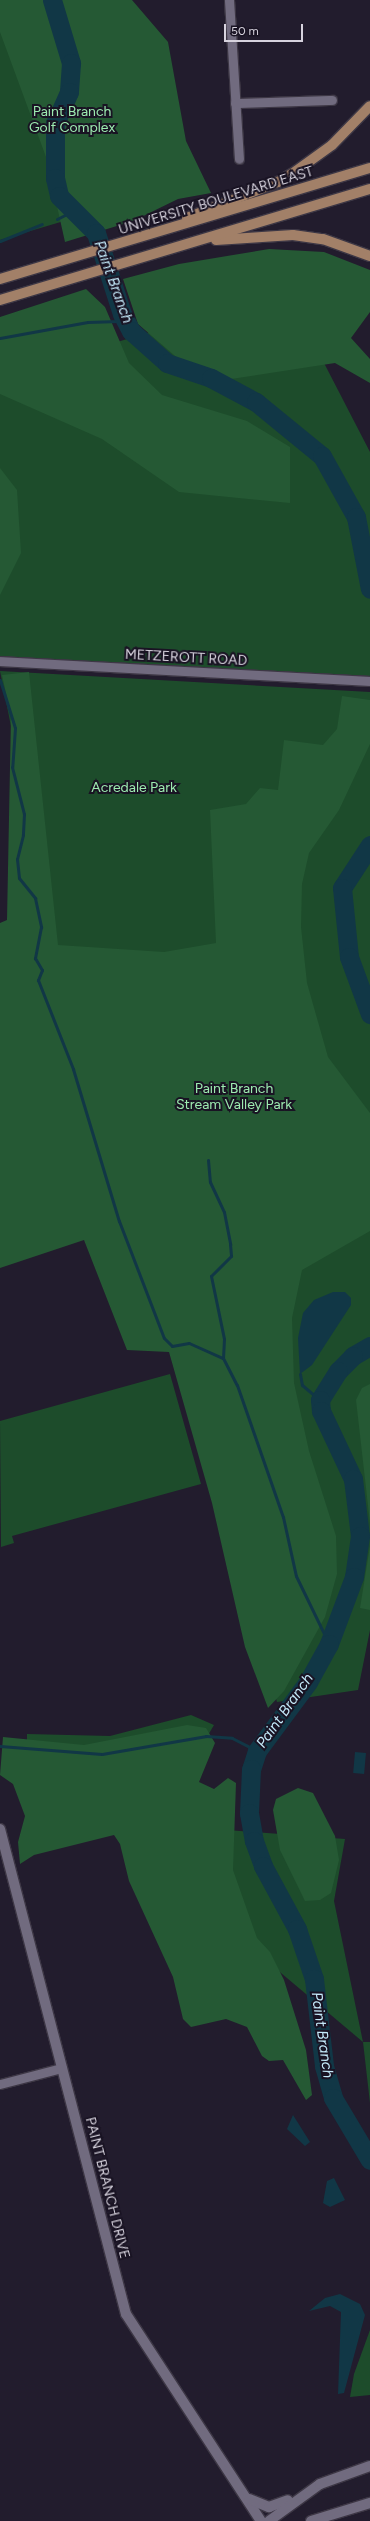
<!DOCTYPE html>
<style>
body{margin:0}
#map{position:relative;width:370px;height:2521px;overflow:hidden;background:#221c2d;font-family:Figtree,sans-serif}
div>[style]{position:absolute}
.green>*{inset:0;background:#1d4c2b}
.forest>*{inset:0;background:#255934}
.water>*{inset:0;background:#113746;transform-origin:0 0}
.stream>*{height:3px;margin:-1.5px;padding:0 1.5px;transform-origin:1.5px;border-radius:1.5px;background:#113746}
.river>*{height:19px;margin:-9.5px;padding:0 9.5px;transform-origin:9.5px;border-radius:9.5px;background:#113746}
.roads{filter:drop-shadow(1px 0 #3d3745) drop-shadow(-1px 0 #3d3745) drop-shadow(0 1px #3d3745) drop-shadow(0 -1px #3d3745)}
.street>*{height:9px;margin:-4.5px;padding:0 4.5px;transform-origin:4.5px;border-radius:4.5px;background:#716b7f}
.secondary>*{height:10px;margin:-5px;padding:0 5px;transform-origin:5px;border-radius:5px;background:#716b7f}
.primary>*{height:10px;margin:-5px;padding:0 5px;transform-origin:5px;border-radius:5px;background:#a28068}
span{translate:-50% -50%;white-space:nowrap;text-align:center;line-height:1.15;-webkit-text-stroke:4px #191323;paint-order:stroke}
.park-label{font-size:14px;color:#9debb0}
.street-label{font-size:14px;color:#d7d3de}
.water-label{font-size:15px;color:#c4eafa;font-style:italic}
.scale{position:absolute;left:224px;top:24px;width:79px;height:18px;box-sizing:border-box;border:2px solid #d7d3de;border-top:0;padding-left:5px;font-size:12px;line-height:14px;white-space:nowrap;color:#d7d3de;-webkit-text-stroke:3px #191323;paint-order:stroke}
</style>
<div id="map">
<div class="green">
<i style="clip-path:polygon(0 0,130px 0,64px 221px,0 240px)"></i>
<i style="clip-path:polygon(278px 274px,370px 452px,370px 677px,0 657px,0 340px,104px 346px,170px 326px)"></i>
<i style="clip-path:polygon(0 671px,370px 692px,370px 1630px,358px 1690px,277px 1702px,205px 1453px,48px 971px,26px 802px)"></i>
<i style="clip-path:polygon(170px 1374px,201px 1484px,12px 1536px,14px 1543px,1px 1547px,0 1421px)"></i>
<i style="clip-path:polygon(191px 1715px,214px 1725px,184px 1776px,27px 1772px,27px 1734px,110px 1736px)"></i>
<i style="clip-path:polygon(99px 1820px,345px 1839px,334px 1901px,363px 2042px,370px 2042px,370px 2103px,363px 2042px)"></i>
<i style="clip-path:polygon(370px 2330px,370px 2395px,350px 2397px,354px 2374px)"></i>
</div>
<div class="forest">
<i style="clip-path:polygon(0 0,132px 0,168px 42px,186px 141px,211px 193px,178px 199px,133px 221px,65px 242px,46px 157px,0 32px)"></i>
<i style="clip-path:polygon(269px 249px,324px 252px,370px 270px,370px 312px,351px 338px,370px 359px,370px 383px,335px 363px,231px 379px,181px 361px,138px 324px,123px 279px,179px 264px)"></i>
<i style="clip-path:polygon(86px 289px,105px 307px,129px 363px,162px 395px,247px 421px,290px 447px,290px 503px,179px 492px,102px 439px,0 394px,0 317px)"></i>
<i style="clip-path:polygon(0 468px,17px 490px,21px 553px,0 595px)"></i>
<i style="clip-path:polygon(29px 672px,58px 945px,164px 952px,216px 943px,210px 810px,246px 804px,260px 788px,278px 790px,284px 740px,323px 745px,337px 729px,342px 696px,370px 700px,370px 744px,339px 810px,309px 853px,302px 884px,301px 927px,307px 983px,328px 1057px,370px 1113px,370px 1231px,302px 1270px,292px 1318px,294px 1383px,309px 1451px,336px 1536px,337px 1574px,325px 1617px,284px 1691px,268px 1708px,245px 1647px,212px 1503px,169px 1352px,127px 1350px,84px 1240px,0 1268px,0 923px,7px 920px,11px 716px,2px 675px)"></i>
<i style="clip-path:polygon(370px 1384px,370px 1523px,356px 1400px,362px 1388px)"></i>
<i style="clip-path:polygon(370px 1546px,370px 1610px,360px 1608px)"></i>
<i style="clip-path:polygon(187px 1725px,206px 1728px,215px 1743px,199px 1782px,214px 1789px,228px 1778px,236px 1783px,233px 1870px,257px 1938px,270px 1952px,284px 1980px,306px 2050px,312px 2095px,306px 2100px,283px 2060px,269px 2061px,262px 2056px,247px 2027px,226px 2019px,191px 2027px,183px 2019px,173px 1977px,129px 1881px,120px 1844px,114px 1835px,34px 1855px,20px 1864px,18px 1842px,25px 1816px,13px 1784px,0 1775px,3px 1737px,84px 1745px)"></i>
<i style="clip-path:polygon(298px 1788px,313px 1793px,335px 1836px,339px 1860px,331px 1893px,320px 1900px,305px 1901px,280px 1850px,273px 1810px,276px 1799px)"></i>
</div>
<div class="water">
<i style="clip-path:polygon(333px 1292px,345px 1292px,351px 1298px,351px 1305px,312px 1365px,300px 1374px,298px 1338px,303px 1313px,314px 1300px)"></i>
<i style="left:355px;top:1752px;width:11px;height:21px;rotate:5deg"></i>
<i style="clip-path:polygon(293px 2115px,310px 2142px,305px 2146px,287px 2129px)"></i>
<i style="clip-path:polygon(334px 2178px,345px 2200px,330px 2207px,323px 2203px,327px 2181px)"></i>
<i style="clip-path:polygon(340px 2294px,360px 2304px,365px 2315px,344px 2393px,338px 2394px,341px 2312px,330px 2306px,309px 2311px,325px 2298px)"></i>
</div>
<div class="stream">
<i style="left:57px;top:219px;width:11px;rotate:-27deg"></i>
<i style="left:67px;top:214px;width:16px;rotate:18deg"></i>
<i style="left:0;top:241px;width:45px;rotate:-22deg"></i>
<i style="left:0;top:338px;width:89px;rotate:-10.3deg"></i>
<i style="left:88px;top:322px;width:38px;rotate:-2deg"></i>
<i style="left:0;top:680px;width:50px;rotate:72.6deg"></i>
<i style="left:15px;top:728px;width:39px;rotate:94deg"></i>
<i style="left:12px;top:767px;width:49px;rotate:75.7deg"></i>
<i style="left:24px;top:814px;width:21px;rotate:93deg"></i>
<i style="left:23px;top:835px;width:25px;rotate:104deg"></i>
<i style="left:17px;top:859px;width:19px;rotate:84deg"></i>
<i style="left:19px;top:878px;width:26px;rotate:51deg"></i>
<i style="left:35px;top:898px;width:30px;rotate:78deg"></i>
<i style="left:41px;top:927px;width:32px;rotate:101deg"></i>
<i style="left:35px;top:958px;width:14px;rotate:60deg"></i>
<i style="left:42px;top:970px;width:11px;rotate:112deg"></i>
<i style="left:38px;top:980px;width:96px;rotate:68.5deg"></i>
<i style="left:73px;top:1069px;width:159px;rotate:73.2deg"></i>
<i style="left:119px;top:1221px;width:125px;rotate:69deg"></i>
<i style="left:164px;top:1338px;width:11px;rotate:45deg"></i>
<i style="left:172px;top:1346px;width:17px;rotate:-10deg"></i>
<i style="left:189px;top:1343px;width:37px;rotate:24deg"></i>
<i style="left:208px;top:1160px;width:22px;rotate:85deg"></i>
<i style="left:210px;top:1182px;width:33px;rotate:65deg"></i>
<i style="left:224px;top:1212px;width:33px;rotate:79deg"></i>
<i style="left:230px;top:1244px;width:12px;rotate:85deg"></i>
<i style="left:231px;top:1256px;width:28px;rotate:135deg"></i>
<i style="left:211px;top:1276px;width:64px;rotate:78.3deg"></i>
<i style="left:224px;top:1339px;width:19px;rotate:93deg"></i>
<i style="left:223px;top:1358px;width:30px;rotate:63deg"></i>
<i style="left:237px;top:1385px;width:140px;rotate:70.8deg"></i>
<i style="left:283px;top:1517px;width:60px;rotate:77.6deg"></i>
<i style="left:296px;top:1576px;width:76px;rotate:64.1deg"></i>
<i style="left:300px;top:1374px;width:11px;rotate:80deg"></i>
<i style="left:302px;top:1385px;width:23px;rotate:40deg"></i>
<i style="left:0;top:1746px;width:102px;rotate:4.5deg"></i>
<i style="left:102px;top:1754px;width:106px;rotate:-9.8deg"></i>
<i style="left:206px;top:1736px;width:26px;rotate:4deg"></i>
<i style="left:232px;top:1738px;width:28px;rotate:27deg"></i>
</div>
<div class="river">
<i style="left:52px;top:0;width:66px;rotate:73.2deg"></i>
<i style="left:71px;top:63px;width:29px;rotate:94deg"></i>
<i style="left:69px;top:92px;width:34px;rotate:114deg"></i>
<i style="left:55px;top:123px;width:55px;rotate:90deg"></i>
<i style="left:55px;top:178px;width:18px;rotate:77deg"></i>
<i style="left:59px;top:196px;width:52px;rotate:45deg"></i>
<i style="left:96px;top:233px;width:85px;rotate:72.2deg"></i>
<i style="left:122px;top:314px;width:19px;rotate:62deg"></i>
<i style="left:131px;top:331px;width:48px;rotate:41.6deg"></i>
<i style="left:167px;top:363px;width:46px;rotate:18.8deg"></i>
<i style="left:211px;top:378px;width:51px;rotate:28.1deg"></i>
<i style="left:256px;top:402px;width:85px;rotate:39.3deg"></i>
<i style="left:322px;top:456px;width:70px;rotate:60.9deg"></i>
<i style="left:356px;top:517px;width:73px;rotate:79deg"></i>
<i style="left:370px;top:845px;width:51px;rotate:123.1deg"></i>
<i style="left:342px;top:888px;width:69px;rotate:84.2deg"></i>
<i style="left:349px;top:957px;width:61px;rotate:69.8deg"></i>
<i style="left:370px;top:1346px;width:20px;rotate:150deg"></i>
<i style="left:353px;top:1356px;width:21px;rotate:135deg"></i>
<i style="left:338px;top:1371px;width:34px;rotate:122deg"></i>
<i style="left:320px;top:1400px;width:11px;rotate:85deg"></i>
<i style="left:321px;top:1411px;width:75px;rotate:64.8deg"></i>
<i style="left:353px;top:1479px;width:57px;rotate:83deg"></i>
<i style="left:360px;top:1536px;width:41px;rotate:98.3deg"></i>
<i style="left:354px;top:1577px;width:72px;rotate:110.5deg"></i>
<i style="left:329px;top:1644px;width:43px;rotate:118.9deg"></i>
<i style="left:308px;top:1682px;width:86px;rotate:126.5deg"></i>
<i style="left:257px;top:1751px;width:19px;rotate:108deg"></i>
<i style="left:251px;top:1769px;width:44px;rotate:92.6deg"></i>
<i style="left:249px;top:1813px;width:28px;rotate:80deg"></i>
<i style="left:254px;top:1841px;width:27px;rotate:70deg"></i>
<i style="left:263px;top:1866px;width:72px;rotate:61.6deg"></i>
<i style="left:297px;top:1929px;width:53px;rotate:71.2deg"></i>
<i style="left:314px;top:1979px;width:88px;rotate:83.4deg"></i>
<i style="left:324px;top:2066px;width:33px;rotate:74deg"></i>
<i style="left:333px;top:2098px;width:72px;rotate:59.2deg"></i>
</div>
<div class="roads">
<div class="street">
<i style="left:229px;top:0;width:159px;rotate:86.4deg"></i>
<i style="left:235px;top:103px;width:97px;rotate:-1.8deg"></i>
<i style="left:0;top:661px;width:371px;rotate:3.1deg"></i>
<i style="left:0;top:2084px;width:64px;rotate:-14.5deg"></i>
</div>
<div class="secondary">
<i style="left:0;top:1829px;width:501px;rotate:75.44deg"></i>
<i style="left:126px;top:2314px;width:247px;rotate:56.9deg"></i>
<i style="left:249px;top:2499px;width:22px;rotate:22deg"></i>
<i style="left:269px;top:2507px;width:20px;rotate:-20deg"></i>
<i style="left:269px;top:2521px;width:63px;rotate:-36deg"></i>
<i style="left:320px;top:2484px;width:53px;rotate:-19.8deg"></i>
<i style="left:311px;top:2521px;width:62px;rotate:-17deg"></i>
</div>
<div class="primary">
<i style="left:187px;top:218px;width:98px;rotate:-21.6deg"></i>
<i style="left:278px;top:182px;width:21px;rotate:-31deg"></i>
<i style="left:296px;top:171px;width:44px;rotate:-35.8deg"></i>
<i style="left:332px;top:145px;width:54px;rotate:-45.7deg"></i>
<i style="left:216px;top:240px;width:77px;rotate:-3.7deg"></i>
<i style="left:293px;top:235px;width:30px;rotate:8deg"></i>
<i style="left:323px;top:239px;width:50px;rotate:19.9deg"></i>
<i style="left:0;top:279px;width:386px;rotate:-16.7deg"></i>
<i style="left:0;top:300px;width:386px;rotate:-16.7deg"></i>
</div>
</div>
<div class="park-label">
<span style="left:72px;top:120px">Paint Branch<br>Golf Complex</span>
<span style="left:134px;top:788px">Acredale Park</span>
<span style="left:234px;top:1097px">Paint Branch<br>Stream Valley Park</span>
</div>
<div class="street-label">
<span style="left:216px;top:201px;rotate:-17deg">UNIVERSITY BOULEVARD EAST</span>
<span style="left:186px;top:658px;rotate:3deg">METZEROTT ROAD</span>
<span style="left:107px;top:2188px;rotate:76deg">PAINT BRANCH DRIVE</span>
</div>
<div class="water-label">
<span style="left:113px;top:282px;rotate:70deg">Paint Branch</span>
<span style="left:285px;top:1711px;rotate:-55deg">Paint Branch</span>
<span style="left:322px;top:2035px;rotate:82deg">Paint Branch</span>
</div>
<div class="scale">50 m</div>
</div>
